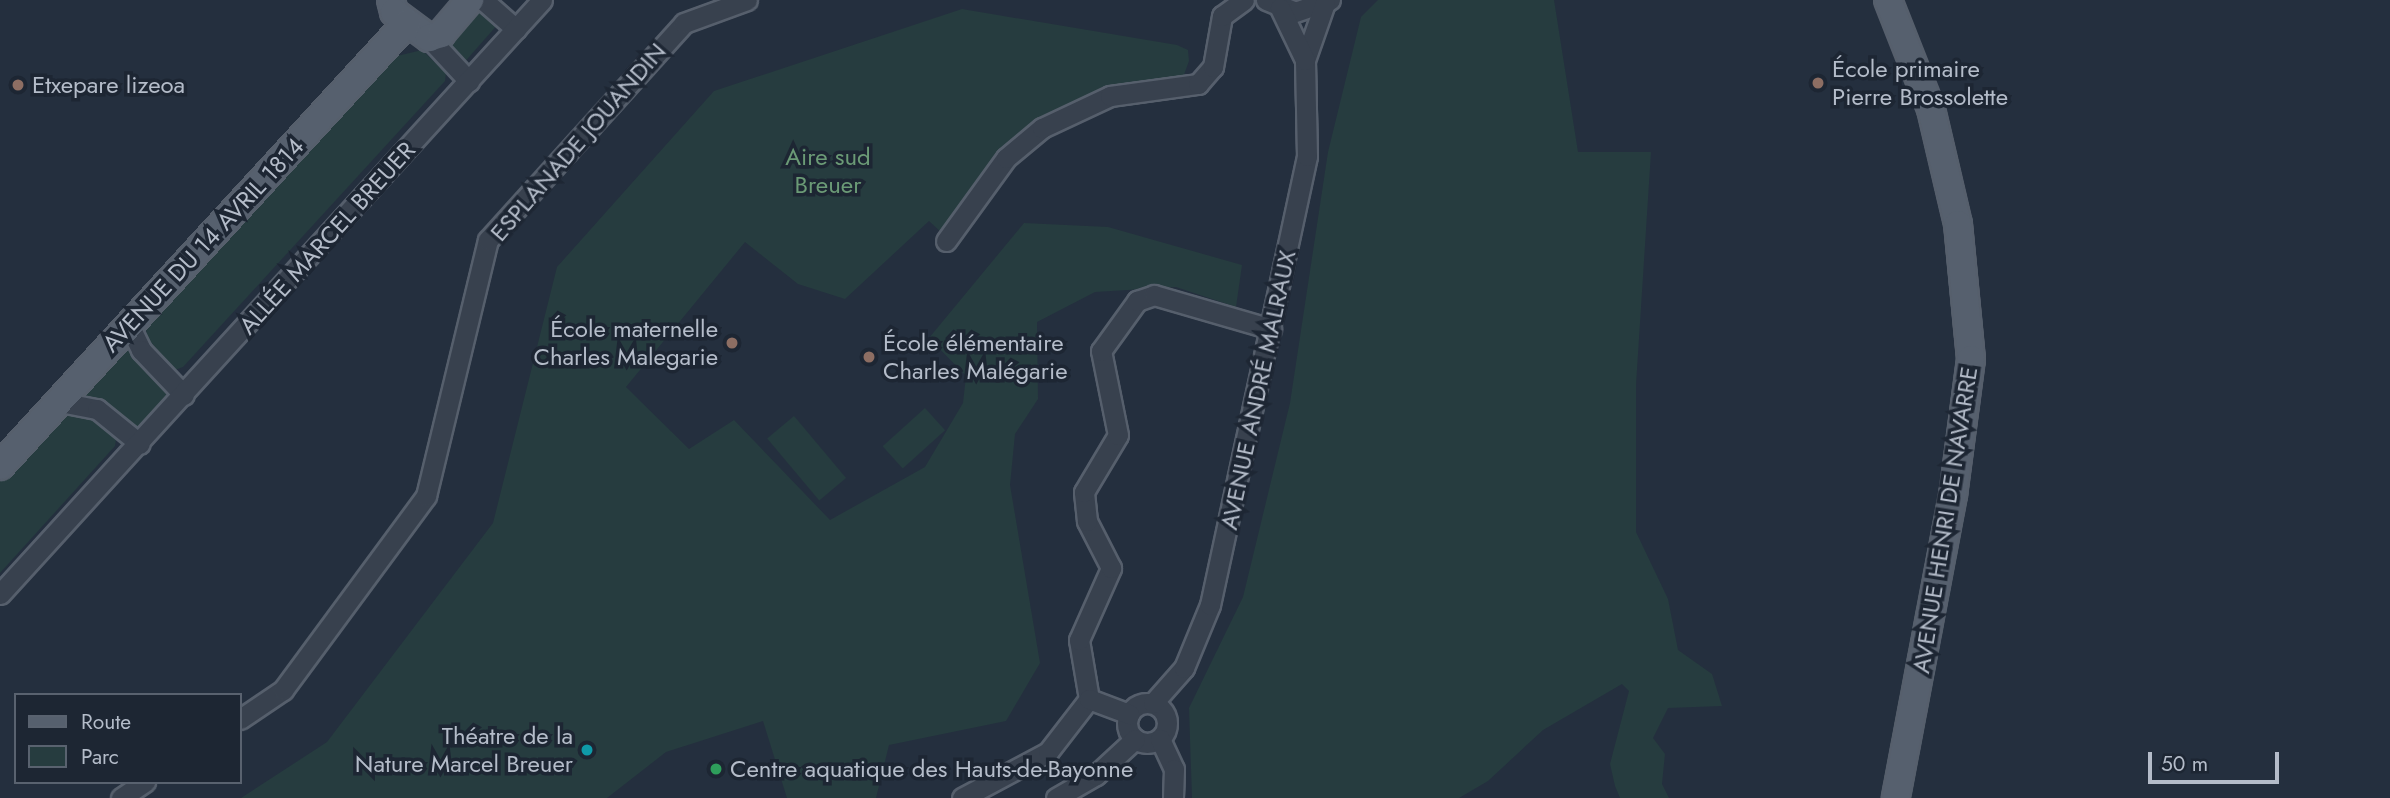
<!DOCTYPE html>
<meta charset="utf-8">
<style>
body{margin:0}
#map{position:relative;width:2390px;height:798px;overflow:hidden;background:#242f3e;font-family:Jost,sans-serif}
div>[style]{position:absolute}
.green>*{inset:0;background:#263c3f;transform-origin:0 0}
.roads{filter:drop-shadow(2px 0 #565f6c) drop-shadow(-2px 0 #565f6c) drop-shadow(0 2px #565f6c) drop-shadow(0 -2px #565f6c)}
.minor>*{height:19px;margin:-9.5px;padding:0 9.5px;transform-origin:9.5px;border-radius:9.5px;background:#38414e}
.minor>.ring{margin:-9.5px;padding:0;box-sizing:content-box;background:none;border:19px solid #38414e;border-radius:50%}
.major>*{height:26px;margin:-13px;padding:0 13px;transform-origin:13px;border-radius:13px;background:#56606e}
.dots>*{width:19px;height:19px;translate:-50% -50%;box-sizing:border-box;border:4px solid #1d2633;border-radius:50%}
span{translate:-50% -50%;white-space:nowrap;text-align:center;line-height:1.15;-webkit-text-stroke:7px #1d2633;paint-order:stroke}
.poi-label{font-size:24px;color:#b4bcc9}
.left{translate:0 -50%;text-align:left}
.right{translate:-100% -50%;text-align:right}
.street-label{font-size:24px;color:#b4bcc9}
.park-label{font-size:24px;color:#6b9a76}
.legend{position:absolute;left:14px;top:693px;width:228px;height:91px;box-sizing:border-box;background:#1d2633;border:2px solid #59626f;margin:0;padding:9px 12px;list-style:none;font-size:21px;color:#b4bcc9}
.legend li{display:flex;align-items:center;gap:14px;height:35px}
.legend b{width:35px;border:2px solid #59626f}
.scale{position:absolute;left:2148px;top:752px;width:131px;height:32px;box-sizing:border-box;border:4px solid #b4bcc9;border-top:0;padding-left:9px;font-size:21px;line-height:24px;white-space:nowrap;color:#b4bcc9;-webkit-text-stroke:5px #1d2633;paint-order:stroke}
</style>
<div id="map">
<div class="green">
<i style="clip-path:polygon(1378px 0,1554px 0,1578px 152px,1651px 152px,1636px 385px,1636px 532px,1668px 599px,1678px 650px,1712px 674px,1722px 706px,1668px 708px,1653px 738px,1665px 754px,1662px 784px,1669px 798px,1620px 798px,1615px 786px,1610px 764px,1629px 691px,1622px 684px,1543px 730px,1488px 781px,1459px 798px,1192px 798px,1189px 708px,1243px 597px,1290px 403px,1328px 152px,1361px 17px)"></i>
<i style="clip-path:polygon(478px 7px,499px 23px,462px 65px,442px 43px)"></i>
<i style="clip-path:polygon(962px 9px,1177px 45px,1188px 50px,1189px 61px,1181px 83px,1041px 125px,943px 234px,929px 221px,845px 299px,798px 284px,745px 242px,626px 387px,689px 449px,734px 420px,830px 520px,925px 467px,963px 403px,966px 376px,929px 338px,1024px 223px,1108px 227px,1242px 265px,1236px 307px,1176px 287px,1095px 292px,1037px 322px,1038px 399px,1015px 434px,1010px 485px,1040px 663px,1006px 721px,889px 745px,876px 798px,787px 798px,763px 721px,666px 752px,607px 798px,241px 798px,327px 742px,493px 523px,557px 267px,714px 91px)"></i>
<i style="clip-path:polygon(422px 50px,446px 73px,445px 81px,183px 367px,172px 371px,149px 349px,145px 323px,393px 57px)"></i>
<i style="clip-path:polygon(128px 344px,172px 394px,138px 433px,80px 396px)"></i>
<i style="left:925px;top:408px;width:30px;height:57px;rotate:48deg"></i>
<i style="clip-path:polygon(65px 411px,90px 415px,116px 439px,115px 446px,0 573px,0 481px)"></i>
<i style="left:794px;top:416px;width:81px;height:35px;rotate:50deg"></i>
</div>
<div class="roads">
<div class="minor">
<i style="left:483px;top:0;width:44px;rotate:41.3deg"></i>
<i style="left:1266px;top:0;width:31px;rotate:22deg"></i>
<i style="left:1295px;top:12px;width:37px;rotate:-19deg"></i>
<i style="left:429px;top:38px;width:59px;rotate:47.1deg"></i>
<i style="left:1305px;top:60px;width:60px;rotate:-70.7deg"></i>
<i style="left:946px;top:241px;width:102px;rotate:-54.1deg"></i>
<i style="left:1006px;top:158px;width:47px;rotate:-39.8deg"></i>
<i style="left:1042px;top:128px;width:75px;rotate:-25.2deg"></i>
<i style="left:1110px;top:96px;width:89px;rotate:-7.8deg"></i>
<i style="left:1198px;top:84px;width:23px;rotate:-49deg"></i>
<i style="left:1213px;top:67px;width:52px;rotate:-80deg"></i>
<i style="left:1222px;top:16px;width:27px;rotate:-36deg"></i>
<i style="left:129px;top:325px;width:28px;rotate:64deg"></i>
<i style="left:141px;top:350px;width:62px;rotate:46.3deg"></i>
<i style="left:60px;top:402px;width:38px;rotate:11deg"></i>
<i style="left:97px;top:409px;width:55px;rotate:39.1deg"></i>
<i style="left:0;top:594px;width:804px;rotate:-47.62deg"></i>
<i style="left:1089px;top:699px;width:60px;rotate:-99.6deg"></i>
<i style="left:1079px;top:640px;width:79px;rotate:-66deg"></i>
<i style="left:1111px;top:568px;width:53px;rotate:-117.1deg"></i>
<i style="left:1087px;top:521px;width:29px;rotate:-96deg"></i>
<i style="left:1084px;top:492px;width:66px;rotate:-59.2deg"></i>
<i style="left:1118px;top:435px;width:86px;rotate:-101.4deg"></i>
<i style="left:1101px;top:351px;width:62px;rotate:-54.2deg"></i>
<i style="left:1137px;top:301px;width:18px;rotate:-19deg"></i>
<i style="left:1154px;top:295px;width:122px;rotate:16.2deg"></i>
<i class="ring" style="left:1127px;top:703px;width:21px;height:21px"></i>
<i style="left:1153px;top:703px;width:47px;rotate:-48.5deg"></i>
<i style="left:1184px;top:668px;width:68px;rotate:-67.6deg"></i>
<i style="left:1210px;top:605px;width:459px;rotate:-77.8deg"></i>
<i style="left:1307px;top:156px;width:96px;rotate:-91.2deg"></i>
<i style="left:1305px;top:60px;width:58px;rotate:-115.7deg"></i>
<i style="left:240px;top:719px;width:52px;rotate:-34deg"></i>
<i style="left:283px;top:690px;width:241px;rotate:-53.6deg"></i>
<i style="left:426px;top:496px;width:263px;rotate:-76.4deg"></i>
<i style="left:488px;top:240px;width:292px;rotate:-47.9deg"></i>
<i style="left:684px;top:23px;width:67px;rotate:-20.1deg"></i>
<i style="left:1160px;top:739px;width:33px;rotate:65deg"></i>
<i style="left:1174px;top:769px;width:29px;rotate:92deg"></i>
<i style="left:121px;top:798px;width:29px;rotate:-34deg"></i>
<i style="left:962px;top:798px;width:98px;rotate:-28.1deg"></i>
<i style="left:1048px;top:752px;width:67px;rotate:-52.3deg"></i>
<i style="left:1089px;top:699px;width:43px;rotate:20.6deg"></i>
<i style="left:1056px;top:798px;width:46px;rotate:-29.9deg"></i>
<i style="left:1096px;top:775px;width:53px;rotate:-42.7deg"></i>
</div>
<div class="major">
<i style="left:391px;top:0;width:12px;rotate:76deg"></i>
<i style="left:394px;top:12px;width:44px;rotate:36.6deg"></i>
<i style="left:429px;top:38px;width:13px;rotate:-18deg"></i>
<i style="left:441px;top:34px;width:45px;rotate:-49.5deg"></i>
<i style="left:1888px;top:0;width:117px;rotate:68.5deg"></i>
<i style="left:1931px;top:109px;width:118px;rotate:76.8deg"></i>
<i style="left:1958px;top:224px;width:136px;rotate:84.5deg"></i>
<i style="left:1971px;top:359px;width:137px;rotate:97.5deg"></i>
<i style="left:1953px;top:495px;width:308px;rotate:100.7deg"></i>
<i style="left:0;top:466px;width:602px;rotate:-47.43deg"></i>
</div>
</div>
<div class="dots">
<i style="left:1818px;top:83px;background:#8d6e63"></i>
<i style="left:18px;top:85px;background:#8d6e63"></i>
<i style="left:732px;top:343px;background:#8d6e63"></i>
<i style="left:869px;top:357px;background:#8d6e63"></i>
<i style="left:587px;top:750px;background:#0f9aa8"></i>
<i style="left:716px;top:769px;background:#2e9e5b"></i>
</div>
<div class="poi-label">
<span class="left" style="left:1832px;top:83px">École primaire<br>Pierre Brossolette</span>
<span class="left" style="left:32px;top:85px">Etxepare lizeoa</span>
<span class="right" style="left:718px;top:343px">École maternelle<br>Charles Malegarie</span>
<span class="left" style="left:883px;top:357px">École élémentaire<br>Charles Malégarie</span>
<span class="right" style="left:573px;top:750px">Théatre de la<br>Nature Marcel Breuer</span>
<span class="left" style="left:730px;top:769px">Centre aquatique des Hauts-de-Bayonne</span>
</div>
<div class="street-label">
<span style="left:578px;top:142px;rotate:-49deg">ESPLANADE JOUANDIN</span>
<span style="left:327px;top:238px;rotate:-48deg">ALLÉE MARCEL BREUER</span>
<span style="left:203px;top:245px;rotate:-47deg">AVENUE DU 14 AVRIL 1814</span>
<span style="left:1258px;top:390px;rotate:-78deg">AVENUE ANDRÉ MALRAUX</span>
<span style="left:1945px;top:520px;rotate:-81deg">AVENUE HENRI DE NAVARRE</span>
</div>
<div class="park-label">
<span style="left:828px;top:171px">Aire sud<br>Breuer</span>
</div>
<ul class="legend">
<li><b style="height:9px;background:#56606e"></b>Route</li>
<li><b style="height:19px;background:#263c3f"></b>Parc</li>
</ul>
<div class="scale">50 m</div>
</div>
